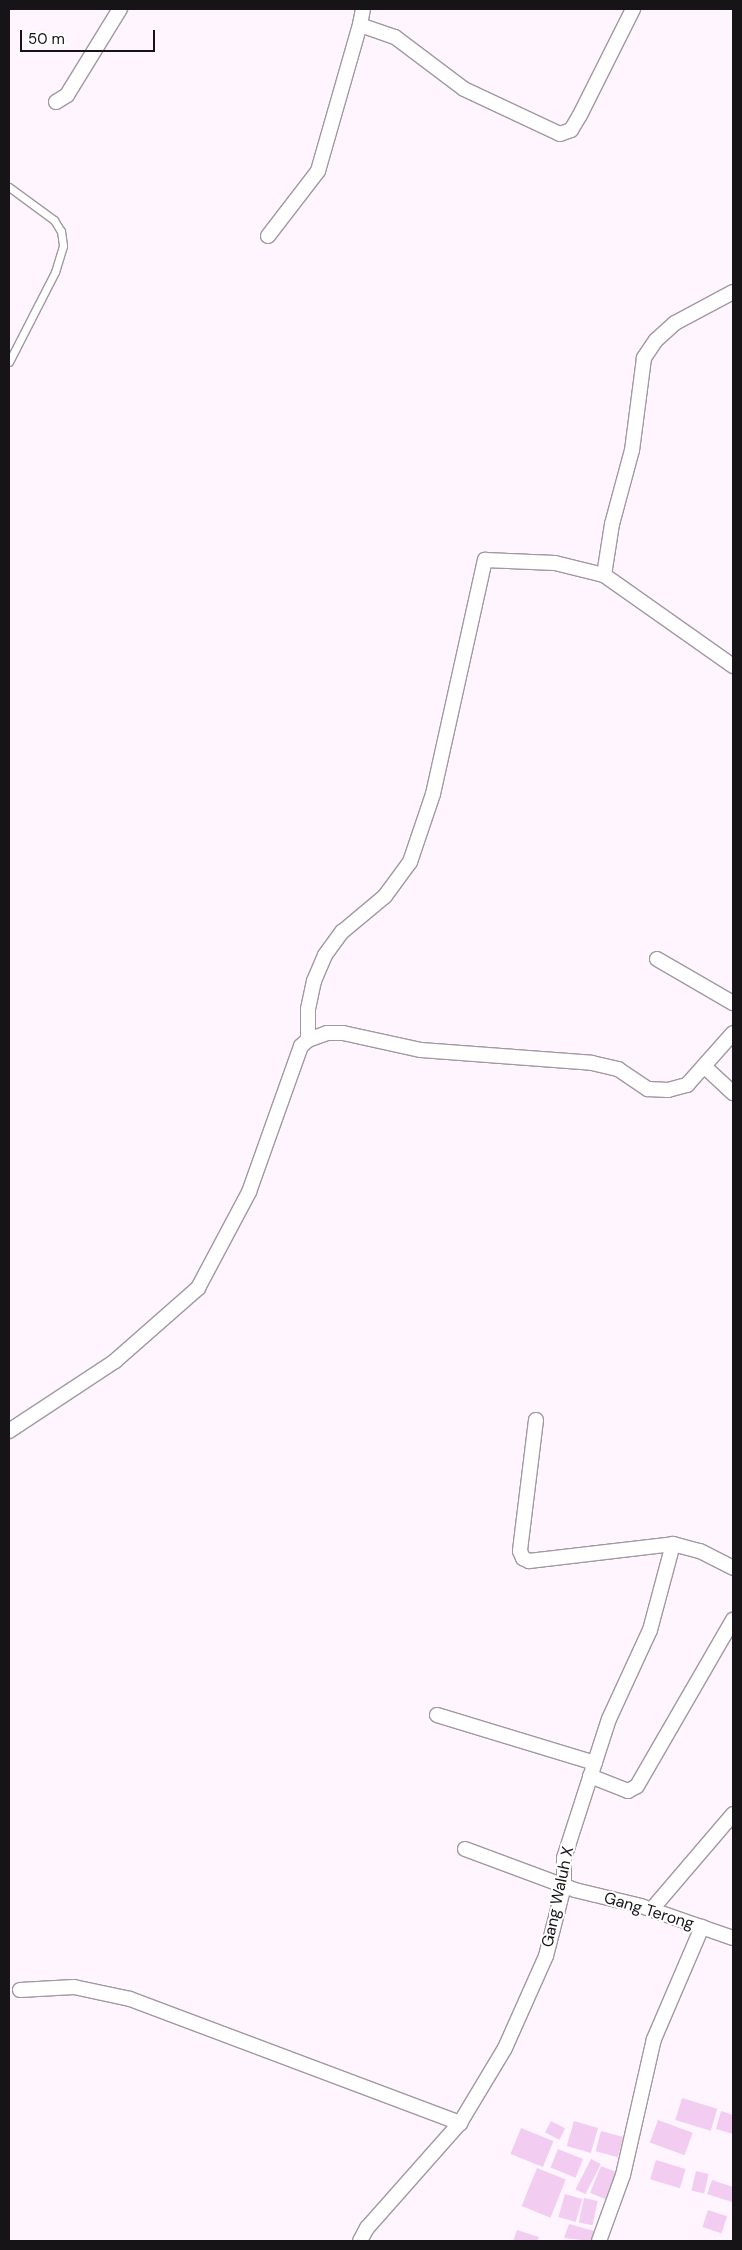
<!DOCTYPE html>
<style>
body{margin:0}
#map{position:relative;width:742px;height:2250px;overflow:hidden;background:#fff5ff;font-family:"DM Sans",sans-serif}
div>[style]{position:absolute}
.building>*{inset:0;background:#f2ccf1;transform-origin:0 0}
.roads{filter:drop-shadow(1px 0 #a198a0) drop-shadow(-1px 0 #a198a0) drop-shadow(0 1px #a198a0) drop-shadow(0 -1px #a198a0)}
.lane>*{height:7px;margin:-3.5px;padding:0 3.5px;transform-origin:3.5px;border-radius:3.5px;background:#fff}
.street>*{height:14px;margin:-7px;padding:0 7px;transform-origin:7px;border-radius:7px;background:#fff}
span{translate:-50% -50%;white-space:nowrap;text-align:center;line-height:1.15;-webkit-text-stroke:4px #fff;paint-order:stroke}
.street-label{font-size:16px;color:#171417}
.frame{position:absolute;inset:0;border:10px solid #171417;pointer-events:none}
.scale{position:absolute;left:20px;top:30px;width:135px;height:22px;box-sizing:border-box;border:2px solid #171417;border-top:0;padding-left:6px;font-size:15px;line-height:18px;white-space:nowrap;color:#171417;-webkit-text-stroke:4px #fff;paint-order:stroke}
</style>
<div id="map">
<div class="building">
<i style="left:682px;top:2098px;width:37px;height:23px;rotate:17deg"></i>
<i style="clip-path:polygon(721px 2111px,733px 2115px,733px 2134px,716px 2129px)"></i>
<i style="left:658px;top:2120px;width:37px;height:24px;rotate:20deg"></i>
<i style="left:551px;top:2121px;width:16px;height:13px;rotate:27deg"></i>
<i style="left:574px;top:2121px;width:25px;height:26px;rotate:16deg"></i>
<i style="left:521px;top:2128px;width:35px;height:28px;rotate:22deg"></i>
<i style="left:601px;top:2131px;width:23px;height:21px;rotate:15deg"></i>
<i style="left:558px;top:2149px;width:27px;height:20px;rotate:22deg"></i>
<i style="left:591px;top:2159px;width:11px;height:34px;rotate:27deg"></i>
<i style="left:656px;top:2160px;width:31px;height:20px;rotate:17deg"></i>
<i style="left:601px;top:2166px;width:16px;height:29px;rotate:22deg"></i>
<i style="left:537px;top:2168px;width:31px;height:41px;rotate:22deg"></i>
<i style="left:696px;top:2171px;width:13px;height:20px;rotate:13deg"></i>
<i style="clip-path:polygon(712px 2180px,733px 2187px,732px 2202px,707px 2194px)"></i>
<i style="left:565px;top:2194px;width:18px;height:24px;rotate:16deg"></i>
<i style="left:584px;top:2198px;width:14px;height:25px;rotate:12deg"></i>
<i style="left:708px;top:2210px;width:20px;height:18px;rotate:18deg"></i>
<i style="clip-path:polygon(569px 2224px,594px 2231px,591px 2241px,564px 2238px)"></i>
<i style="clip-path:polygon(517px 2230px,539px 2237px,537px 2241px,513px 2241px)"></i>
</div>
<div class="roads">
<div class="lane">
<i style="left:9px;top:187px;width:56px;rotate:36.3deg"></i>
<i style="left:54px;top:220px;width:13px;rotate:58deg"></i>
<i style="left:61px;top:231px;width:15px;rotate:82deg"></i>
<i style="left:63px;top:246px;width:27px;rotate:107deg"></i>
<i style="left:55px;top:272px;width:101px;rotate:117.1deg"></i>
</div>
<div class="street">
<i style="left:363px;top:9px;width:16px;rotate:101deg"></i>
<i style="left:360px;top:25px;width:37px;rotate:19deg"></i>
<i style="left:395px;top:37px;width:86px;rotate:37deg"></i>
<i style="left:464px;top:89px;width:106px;rotate:25.1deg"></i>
<i style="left:560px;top:134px;width:12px;rotate:-20deg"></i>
<i style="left:571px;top:130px;width:17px;rotate:-59deg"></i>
<i style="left:580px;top:115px;width:119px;rotate:-63.4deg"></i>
<i style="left:56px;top:102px;width:13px;rotate:-32deg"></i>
<i style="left:67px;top:95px;width:101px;rotate:-58.4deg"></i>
<i style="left:268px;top:236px;width:82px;rotate:-52.4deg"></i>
<i style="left:318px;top:171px;width:152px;rotate:-74deg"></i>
<i style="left:733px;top:292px;width:66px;rotate:151.9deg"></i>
<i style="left:675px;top:323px;width:25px;rotate:138deg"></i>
<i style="left:656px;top:340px;width:22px;rotate:124deg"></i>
<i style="left:644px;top:358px;width:93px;rotate:97.4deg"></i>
<i style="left:632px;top:450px;width:77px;rotate:105.1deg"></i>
<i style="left:612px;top:524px;width:52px;rotate:98.9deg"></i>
<i style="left:604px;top:575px;width:158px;rotate:35.2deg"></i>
<i style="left:657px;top:959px;width:88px;rotate:30.1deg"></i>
<i style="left:308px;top:1040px;width:31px;rotate:-90deg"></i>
<i style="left:308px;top:1009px;width:29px;rotate:-78deg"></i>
<i style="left:314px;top:981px;width:28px;rotate:-67deg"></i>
<i style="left:325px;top:955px;width:29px;rotate:-54deg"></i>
<i style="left:342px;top:932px;width:56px;rotate:-39.9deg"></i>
<i style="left:385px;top:896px;width:42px;rotate:-53.7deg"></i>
<i style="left:410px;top:862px;width:72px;rotate:-71.3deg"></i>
<i style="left:433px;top:794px;width:240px;rotate:-77.5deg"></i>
<i style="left:485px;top:560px;width:70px;rotate:2.5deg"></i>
<i style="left:555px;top:563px;width:50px;rotate:13.8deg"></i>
<i style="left:706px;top:1068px;width:37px;rotate:43deg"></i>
<i style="left:536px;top:1420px;width:132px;rotate:97deg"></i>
<i style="left:520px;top:1551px;width:8px;rotate:67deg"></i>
<i style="left:523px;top:1558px;width:7px;rotate:27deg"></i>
<i style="left:529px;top:1561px;width:145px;rotate:-6.7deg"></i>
<i style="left:673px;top:1544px;width:28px;rotate:15deg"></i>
<i style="left:700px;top:1551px;width:37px;rotate:27deg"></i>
<i style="left:9px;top:1431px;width:127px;rotate:-33.4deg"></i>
<i style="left:115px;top:1361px;width:111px;rotate:-41.3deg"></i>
<i style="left:198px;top:1288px;width:109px;rotate:-62deg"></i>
<i style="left:249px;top:1192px;width:155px;rotate:-70.4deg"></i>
<i style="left:301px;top:1046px;width:9px;rotate:-41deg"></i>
<i style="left:308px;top:1040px;width:20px;rotate:-20deg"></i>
<i style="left:327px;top:1033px;width:16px"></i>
<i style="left:343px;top:1033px;width:80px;rotate:12.3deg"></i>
<i style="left:421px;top:1050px;width:171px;rotate:4.3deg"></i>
<i style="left:592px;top:1063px;width:27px;rotate:13deg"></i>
<i style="left:618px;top:1069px;width:36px;rotate:34deg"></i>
<i style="left:648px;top:1089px;width:20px;rotate:3deg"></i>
<i style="left:668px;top:1090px;width:20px;rotate:-15deg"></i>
<i style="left:687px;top:1085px;width:69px;rotate:-48.5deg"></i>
<i style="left:437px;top:1715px;width:165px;rotate:16.9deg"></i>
<i style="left:590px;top:1776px;width:41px;rotate:21.5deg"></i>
<i style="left:628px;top:1791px;width:10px;rotate:-29deg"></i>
<i style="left:637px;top:1786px;width:192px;rotate:-60deg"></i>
<i style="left:465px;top:1849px;width:117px;rotate:20.4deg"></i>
<i style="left:575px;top:1890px;width:68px;rotate:13.6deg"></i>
<i style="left:641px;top:1906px;width:97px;rotate:19.2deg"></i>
<i style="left:652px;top:1909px;width:125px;rotate:-49.5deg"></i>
<i style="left:20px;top:1990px;width:54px;rotate:-3.2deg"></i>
<i style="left:74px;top:1987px;width:57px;rotate:12.1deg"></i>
<i style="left:130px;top:1999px;width:353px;rotate:20.6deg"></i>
<i style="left:360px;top:2241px;width:15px;rotate:-62deg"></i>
<i style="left:367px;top:2228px;width:140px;rotate:-48.5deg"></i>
<i style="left:460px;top:2123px;width:87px;rotate:-59deg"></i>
<i style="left:505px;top:2048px;width:101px;rotate:-66deg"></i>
<i style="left:546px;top:1956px;width:72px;rotate:-75.6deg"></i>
<i style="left:564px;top:1886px;width:28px;rotate:-90deg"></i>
<i style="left:564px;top:1858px;width:146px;rotate:-72.1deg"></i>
<i style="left:609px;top:1719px;width:98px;rotate:-65.3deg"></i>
<i style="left:650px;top:1630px;width:89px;rotate:-75deg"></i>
<i style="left:599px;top:2241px;width:70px;rotate:-70deg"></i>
<i style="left:623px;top:2175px;width:139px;rotate:-77.2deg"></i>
<i style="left:654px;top:2039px;width:122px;rotate:-66.8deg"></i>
</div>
</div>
<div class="street-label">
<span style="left:558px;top:1897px;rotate:-78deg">Gang Waluh X</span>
<span style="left:649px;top:1911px;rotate:17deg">Gang Terong</span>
</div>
<div class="frame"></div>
<div class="scale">50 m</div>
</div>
